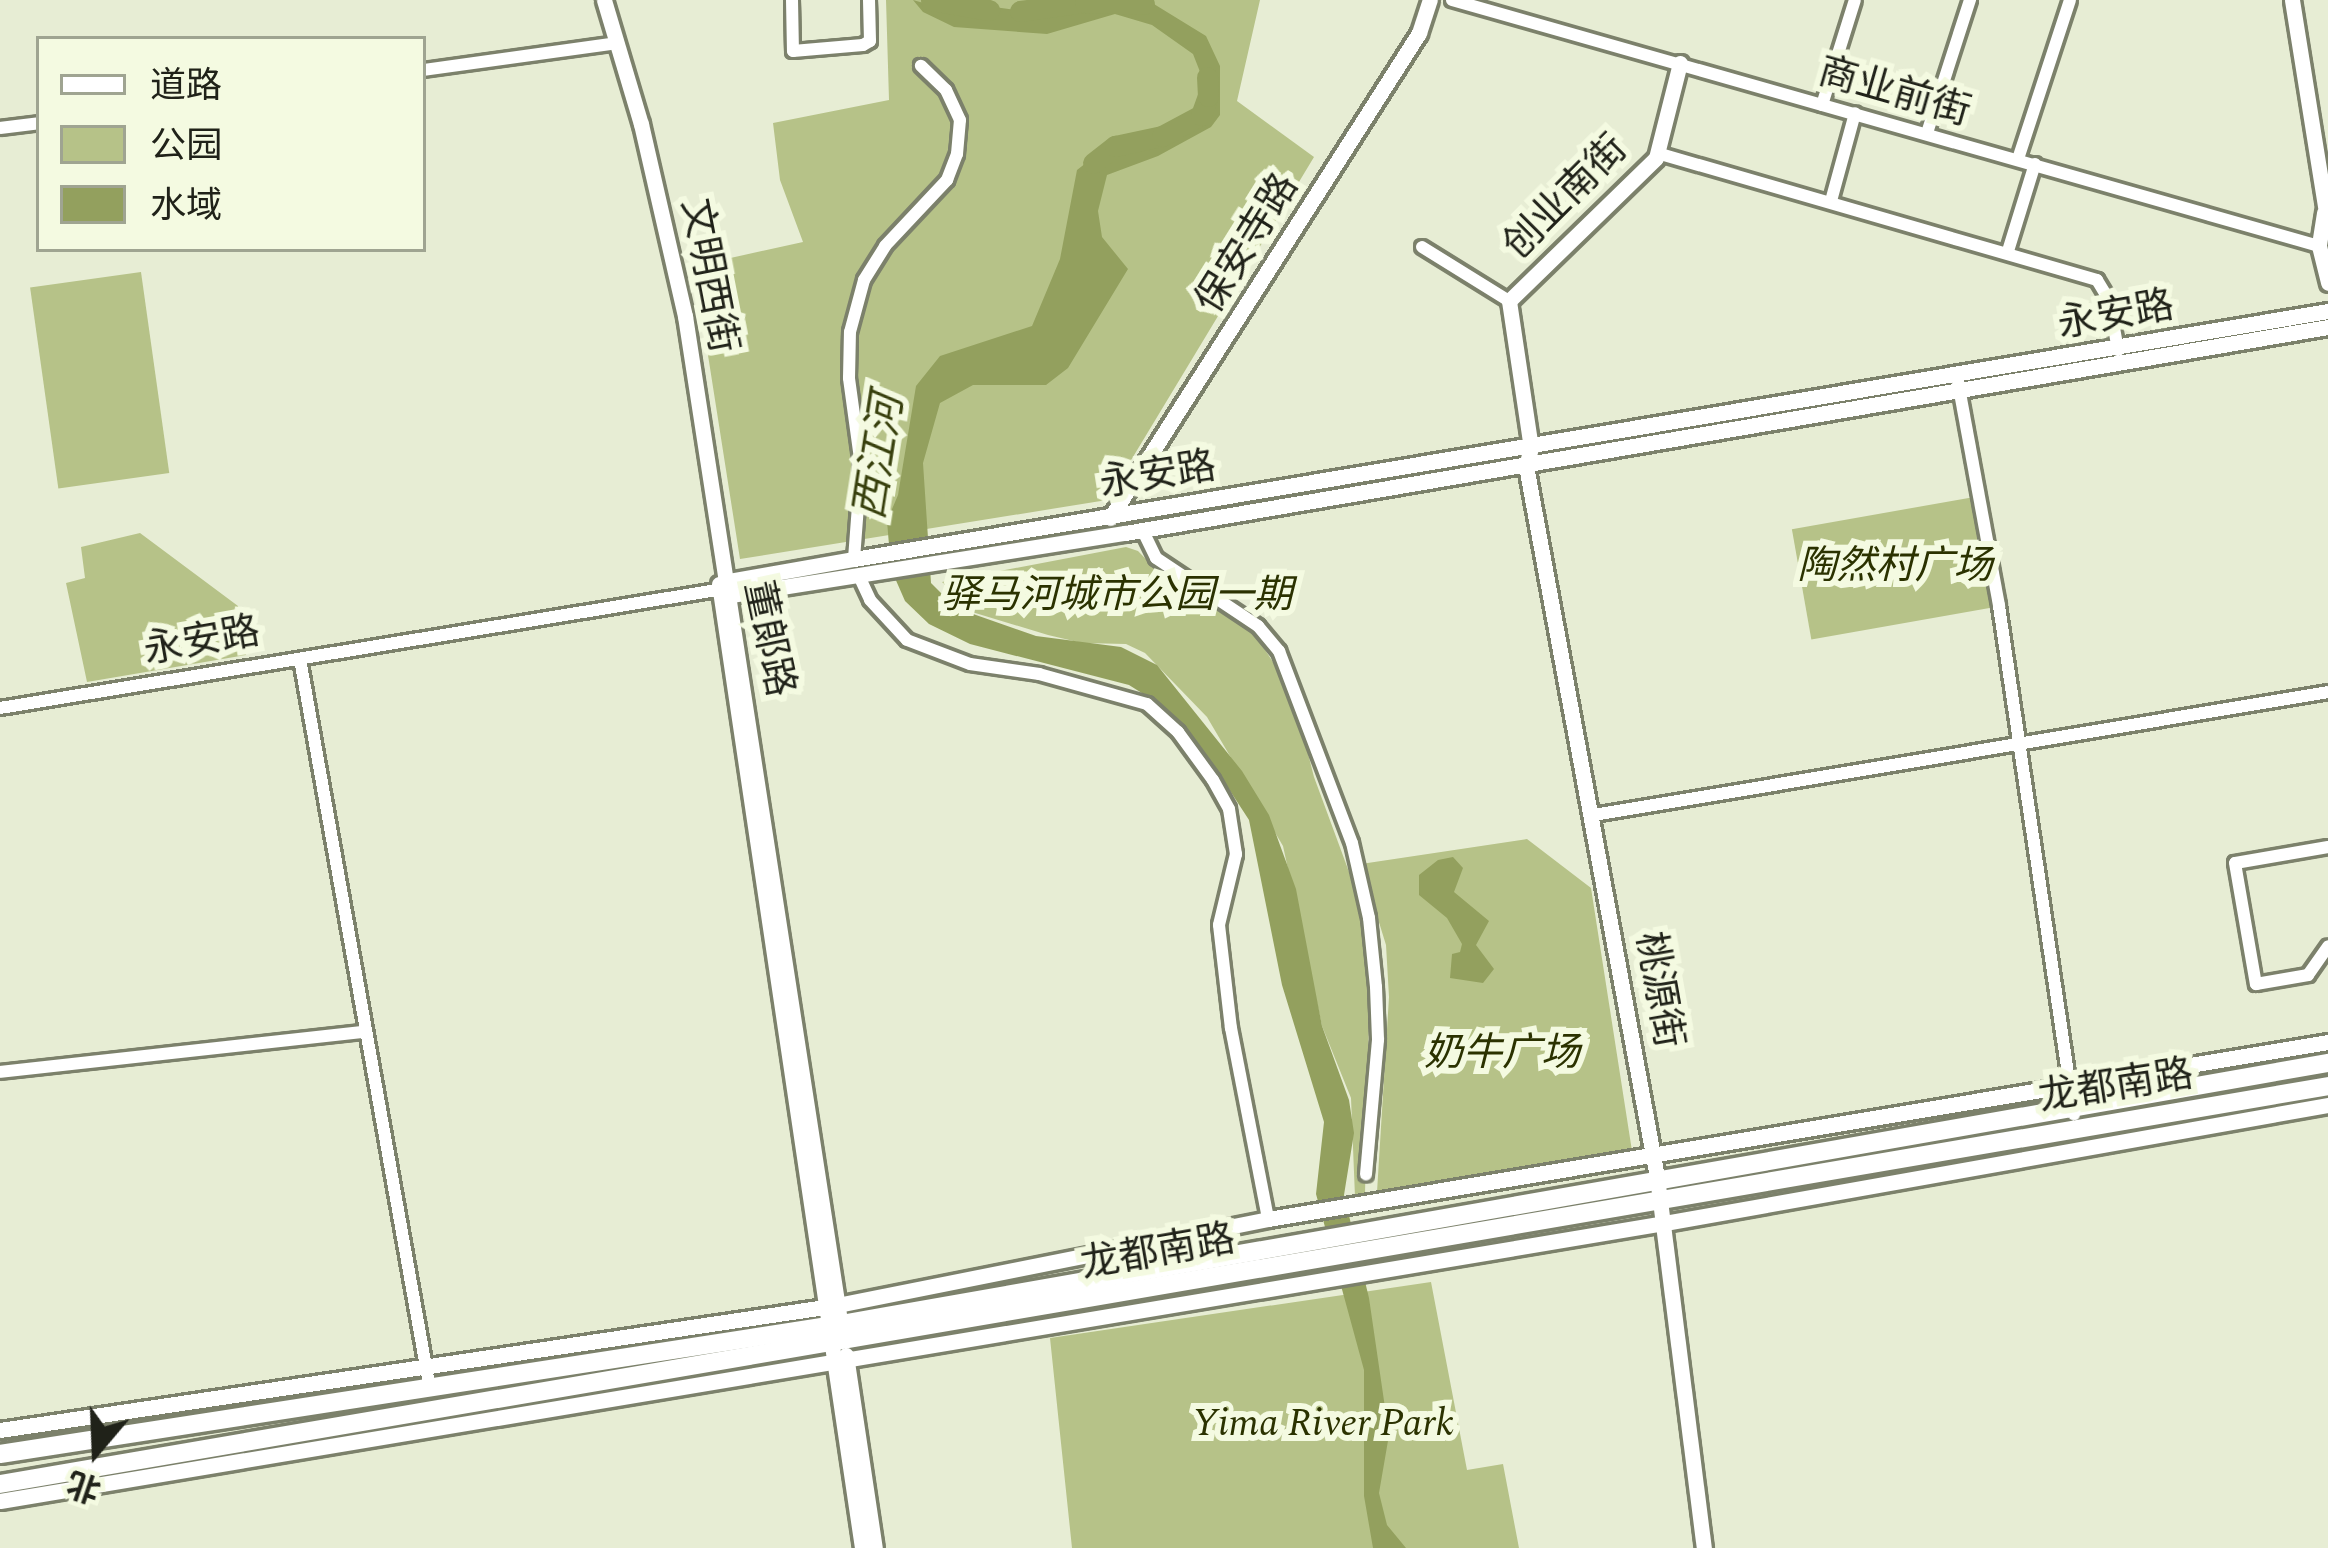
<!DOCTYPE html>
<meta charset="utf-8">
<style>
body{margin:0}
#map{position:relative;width:2328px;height:1548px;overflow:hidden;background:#e7edd4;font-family:Spectral,"Noto Sans SC",serif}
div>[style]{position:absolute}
.green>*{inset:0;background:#b6c288;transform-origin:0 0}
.water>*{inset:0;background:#93a05e}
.river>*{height:21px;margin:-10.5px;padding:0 10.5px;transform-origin:10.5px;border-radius:10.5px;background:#93a05e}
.roads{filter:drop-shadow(3px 0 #7c816b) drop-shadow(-3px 0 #7c816b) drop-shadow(0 3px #7c816b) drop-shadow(0 -3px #7c816b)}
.minor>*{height:12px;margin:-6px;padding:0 6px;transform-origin:6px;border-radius:6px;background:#fff}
.tertiary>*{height:15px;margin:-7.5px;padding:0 7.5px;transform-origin:7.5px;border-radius:7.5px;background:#fff}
.primary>*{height:18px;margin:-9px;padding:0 9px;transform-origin:9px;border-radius:9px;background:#fff}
span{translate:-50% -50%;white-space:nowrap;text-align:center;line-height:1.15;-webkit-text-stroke:12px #f4fae1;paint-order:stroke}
.street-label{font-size:39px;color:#202219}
.park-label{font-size:39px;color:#2b3200;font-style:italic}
.water-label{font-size:42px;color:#38400d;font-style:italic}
.legend{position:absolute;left:36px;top:36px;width:390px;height:216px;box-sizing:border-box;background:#f4fae1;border:3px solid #9fa491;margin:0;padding:15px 21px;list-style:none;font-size:36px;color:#202219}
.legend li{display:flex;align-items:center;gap:24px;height:60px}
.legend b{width:60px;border:3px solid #9fa491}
.north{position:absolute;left:36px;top:1392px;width:120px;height:120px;-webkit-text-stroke:9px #f4fae1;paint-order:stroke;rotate:199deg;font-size:33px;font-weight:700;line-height:48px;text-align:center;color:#202219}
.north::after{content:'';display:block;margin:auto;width:42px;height:54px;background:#202219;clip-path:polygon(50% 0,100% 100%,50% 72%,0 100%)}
</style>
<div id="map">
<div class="green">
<i style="clip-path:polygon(886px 0,1260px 0,1237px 101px,1314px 157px,1107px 500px,740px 559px,694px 266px,803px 242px,780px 180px,773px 123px,889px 100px)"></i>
<i style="left:141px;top:272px;width:203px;height:112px;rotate:82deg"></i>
<i style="left:1980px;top:496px;width:112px;height:191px;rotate:80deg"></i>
<i style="clip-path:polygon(140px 533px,238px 606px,246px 655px,87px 682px,66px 583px,85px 578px,81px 547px)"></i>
<i style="clip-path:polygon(1126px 547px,1138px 551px,1171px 585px,1252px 630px,1292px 691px,1314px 777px,1359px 899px,1370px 975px,1365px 1194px,1355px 1197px,1351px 1098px,1322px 1026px,1283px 846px,1207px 717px,1145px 653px,1126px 644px,1082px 643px,1048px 635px,972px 612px,942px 582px)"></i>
<i style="clip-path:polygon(1527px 839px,1591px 888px,1632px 1151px,1377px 1192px,1389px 997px,1386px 945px,1361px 864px)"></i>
<i style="clip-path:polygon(1431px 1282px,1467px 1470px,1503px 1464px,1519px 1548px,1072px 1548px,1050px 1338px)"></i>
</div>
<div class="water">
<i style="clip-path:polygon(913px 0,955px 12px,979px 5px,1024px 11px,1149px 1px,1206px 36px,1220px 66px,1220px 115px,1211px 127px,1158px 156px,1107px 175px,1098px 211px,1102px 237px,1128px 269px,1068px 368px,1046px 385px,973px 385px,940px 403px,923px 463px,931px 583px,956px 608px,1036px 636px,1121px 647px,1157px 665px,1242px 771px,1269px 815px,1296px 889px,1322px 1026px,1349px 1100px,1354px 1133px,1344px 1195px,1369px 1298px,1389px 1435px,1379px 1493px,1387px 1525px,1406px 1548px,1373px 1548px,1364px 1496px,1364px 1370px,1316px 1194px,1324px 1122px,1282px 985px,1249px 820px,1210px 760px,1145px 695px,1129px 685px,970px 644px,929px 624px,905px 601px,891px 569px,887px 521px,898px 495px,916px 386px,940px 356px,1032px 326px,1060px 259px,1077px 170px,1104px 149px,1149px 142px,1207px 105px,1204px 82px,1193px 54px,1152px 25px,1115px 14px,1047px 34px,954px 27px,923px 12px)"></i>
<i style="clip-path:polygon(1453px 857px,1463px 868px,1454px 892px,1489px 921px,1476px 945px,1494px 969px,1483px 983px,1450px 978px,1452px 954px,1460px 952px,1462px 944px,1447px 918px,1419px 895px,1419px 875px,1438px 860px)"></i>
</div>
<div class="river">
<i style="left:931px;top:0;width:59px;rotate:9.8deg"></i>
<i style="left:1020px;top:11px;width:66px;rotate:-7.9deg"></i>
<i style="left:1085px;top:2px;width:59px;rotate:1.9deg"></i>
<i style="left:1093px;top:163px;width:28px;rotate:-38deg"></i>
<i style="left:1115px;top:146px;width:48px;rotate:-12deg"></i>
<i style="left:1162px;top:136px;width:44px;rotate:-28.3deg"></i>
<i style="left:1201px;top:115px;width:20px;rotate:-70deg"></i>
<i style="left:1208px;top:96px;width:19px;rotate:-93deg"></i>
</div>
<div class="roads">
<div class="minor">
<i style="left:792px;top:0;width:51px;rotate:88.9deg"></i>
<i style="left:793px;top:51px;width:70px;rotate:-4.9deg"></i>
<i style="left:863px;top:45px;width:8px;rotate:-30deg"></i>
<i style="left:870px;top:41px;width:41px;rotate:-91.4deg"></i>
<i style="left:1452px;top:0;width:901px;rotate:15.84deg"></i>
<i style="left:423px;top:70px;width:196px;rotate:-7.9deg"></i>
<i style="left:1822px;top:105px;width:110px;rotate:-72.6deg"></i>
<i style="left:0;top:128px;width:39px;rotate:-7deg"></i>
<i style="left:1927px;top:133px;width:140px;rotate:-72.1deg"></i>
<i style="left:1657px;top:153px;width:458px;rotate:16.1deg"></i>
<i style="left:2097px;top:280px;width:23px;rotate:59deg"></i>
<i style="left:2109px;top:300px;width:51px;rotate:79.8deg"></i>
<i style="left:2018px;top:159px;width:167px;rotate:-71.9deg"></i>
<i style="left:1831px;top:201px;width:91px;rotate:-74.7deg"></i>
<i style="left:1422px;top:247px;width:102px;rotate:31.8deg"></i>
<i style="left:2008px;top:251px;width:91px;rotate:-72.8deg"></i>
<i style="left:1958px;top:382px;width:228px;rotate:79.6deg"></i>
<i style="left:1999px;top:606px;width:514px;rotate:81.6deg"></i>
<i style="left:1142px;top:529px;width:32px;rotate:64deg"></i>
<i style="left:1156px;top:558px;width:123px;rotate:33.7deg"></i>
<i style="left:1258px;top:626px;width:33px;rotate:50deg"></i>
<i style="left:1279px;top:651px;width:205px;rotate:69.2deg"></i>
<i style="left:1352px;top:843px;width:77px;rotate:77.2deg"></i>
<i style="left:1369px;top:918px;width:69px;rotate:84.2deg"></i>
<i style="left:1376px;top:987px;width:53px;rotate:87.8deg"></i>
<i style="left:1378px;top:1040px;width:135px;rotate:95.1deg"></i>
<i style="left:854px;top:559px;width:93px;rotate:-85.7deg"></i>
<i style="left:861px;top:466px;width:89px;rotate:-97.8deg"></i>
<i style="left:849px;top:378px;width:46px;rotate:-88.8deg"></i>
<i style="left:850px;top:332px;width:54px;rotate:-74.9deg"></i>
<i style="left:864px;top:280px;width:40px;rotate:-58deg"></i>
<i style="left:885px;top:246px;width:91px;rotate:-46.8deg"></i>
<i style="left:947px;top:180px;width:28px;rotate:-69deg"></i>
<i style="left:957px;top:154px;width:34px;rotate:-85deg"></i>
<i style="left:960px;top:120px;width:33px;rotate:-115deg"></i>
<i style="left:946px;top:90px;width:35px;rotate:-136deg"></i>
<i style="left:859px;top:576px;width:26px;rotate:65deg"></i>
<i style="left:870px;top:600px;width:54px;rotate:47.2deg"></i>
<i style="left:907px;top:640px;width:67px;rotate:20.9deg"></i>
<i style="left:970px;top:664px;width:70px;rotate:8.2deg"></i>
<i style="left:1039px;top:674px;width:112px;rotate:15.5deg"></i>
<i style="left:1147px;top:704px;width:42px;rotate:42.1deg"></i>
<i style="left:1178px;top:732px;width:59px;rotate:53.9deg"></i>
<i style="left:1213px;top:780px;width:33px;rotate:61deg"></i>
<i style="left:1229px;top:809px;width:46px;rotate:81.2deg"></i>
<i style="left:1236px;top:854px;width:73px;rotate:103.5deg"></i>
<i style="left:1219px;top:925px;width:104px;rotate:83.4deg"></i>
<i style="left:1231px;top:1028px;width:195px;rotate:79deg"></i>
<i style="left:300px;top:659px;width:736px;rotate:79.91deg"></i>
<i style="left:0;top:708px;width:727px;rotate:-9.35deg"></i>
<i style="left:1594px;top:815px;width:744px;rotate:-9.51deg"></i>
<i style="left:2328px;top:847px;width:94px;rotate:170.2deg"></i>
<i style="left:2235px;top:863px;width:123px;rotate:80.2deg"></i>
<i style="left:2256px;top:984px;width:53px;rotate:-9.8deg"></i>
<i style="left:2308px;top:975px;width:35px;rotate:-55deg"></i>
<i style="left:0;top:1072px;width:365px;rotate:-6.3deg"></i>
</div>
<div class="tertiary">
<i style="left:604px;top:0;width:129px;rotate:73.4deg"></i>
<i style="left:641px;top:124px;width:197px;rotate:77.1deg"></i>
<i style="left:685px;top:316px;width:1010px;rotate:81.23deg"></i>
<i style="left:2292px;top:0;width:228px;rotate:80.9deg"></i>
<i style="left:1680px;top:63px;width:98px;rotate:104.2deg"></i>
<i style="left:1656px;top:158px;width:205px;rotate:135.8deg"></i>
<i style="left:1509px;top:301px;width:149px;rotate:81.5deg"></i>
<i style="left:1531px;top:448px;width:19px;rotate:106deg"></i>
<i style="left:1526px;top:466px;width:723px;rotate:79.56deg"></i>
<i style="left:1657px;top:1177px;width:374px;rotate:82.8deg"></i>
<i style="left:2324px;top:213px;width:33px;rotate:99deg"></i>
<i style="left:2319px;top:246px;width:38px;rotate:76deg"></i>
<i style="left:1110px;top:518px;width:575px;rotate:-57.5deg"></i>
<i style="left:1419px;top:33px;width:35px;rotate:-72deg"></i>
<i style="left:719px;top:584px;width:975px;rotate:81.56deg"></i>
<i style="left:717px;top:590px;width:15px;rotate:-37deg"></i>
<i style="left:729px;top:581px;width:127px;rotate:-10deg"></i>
<i style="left:854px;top:559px;width:1495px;rotate:-9.55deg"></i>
<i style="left:717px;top:590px;width:16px;rotate:18deg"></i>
<i style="left:732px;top:595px;width:398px;rotate:-9deg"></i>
<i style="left:1125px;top:533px;width:1221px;rotate:-9.72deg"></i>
<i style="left:846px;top:1355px;width:195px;rotate:81.5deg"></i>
<i style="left:0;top:1430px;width:847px;rotate:-8.48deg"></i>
<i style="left:838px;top:1305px;width:439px;rotate:-11.3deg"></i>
<i style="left:1268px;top:1219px;width:1075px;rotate:-9.48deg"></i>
<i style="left:0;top:1501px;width:1682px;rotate:-9.48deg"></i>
<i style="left:1659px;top:1224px;width:680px;rotate:-10.09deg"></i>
</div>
<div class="primary">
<i style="left:0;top:1454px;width:851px;rotate:-8.79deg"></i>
<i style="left:841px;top:1324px;width:1510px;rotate:-9.96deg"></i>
<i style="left:0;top:1484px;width:2362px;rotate:-9.7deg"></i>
</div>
</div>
<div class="street-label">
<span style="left:1894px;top:93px;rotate:16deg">商业前街</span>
<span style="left:1566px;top:198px;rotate:-45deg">创业南街</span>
<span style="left:1248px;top:244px;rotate:-58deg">保安寺路</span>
<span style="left:708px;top:276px;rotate:79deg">文明西街</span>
<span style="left:2116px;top:316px;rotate:-10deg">永安路</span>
<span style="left:1158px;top:476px;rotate:-9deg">永安路</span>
<span style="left:768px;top:639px;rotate:78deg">董郞路</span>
<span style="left:202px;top:642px;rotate:-10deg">永安路</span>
<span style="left:1658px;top:990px;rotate:80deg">桃源街</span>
<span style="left:2116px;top:1087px;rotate:-9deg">龙都南路</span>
<span style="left:1158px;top:1253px;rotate:-10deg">龙都南路</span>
</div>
<div class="park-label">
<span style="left:1895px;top:567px">陶然村广场</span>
<span style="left:1117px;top:596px">驿马河城市公园一期</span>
<span style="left:1502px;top:1054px">奶牛广场</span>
<span style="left:1323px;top:1424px">Yima River Park</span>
</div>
<div class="water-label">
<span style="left:880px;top:457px;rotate:-81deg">西江河</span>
</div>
<ul class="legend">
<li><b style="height:15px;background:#fff"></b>道路</li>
<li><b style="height:33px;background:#b6c288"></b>公园</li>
<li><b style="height:33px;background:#93a05e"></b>水域</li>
</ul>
<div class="north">北</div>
</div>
